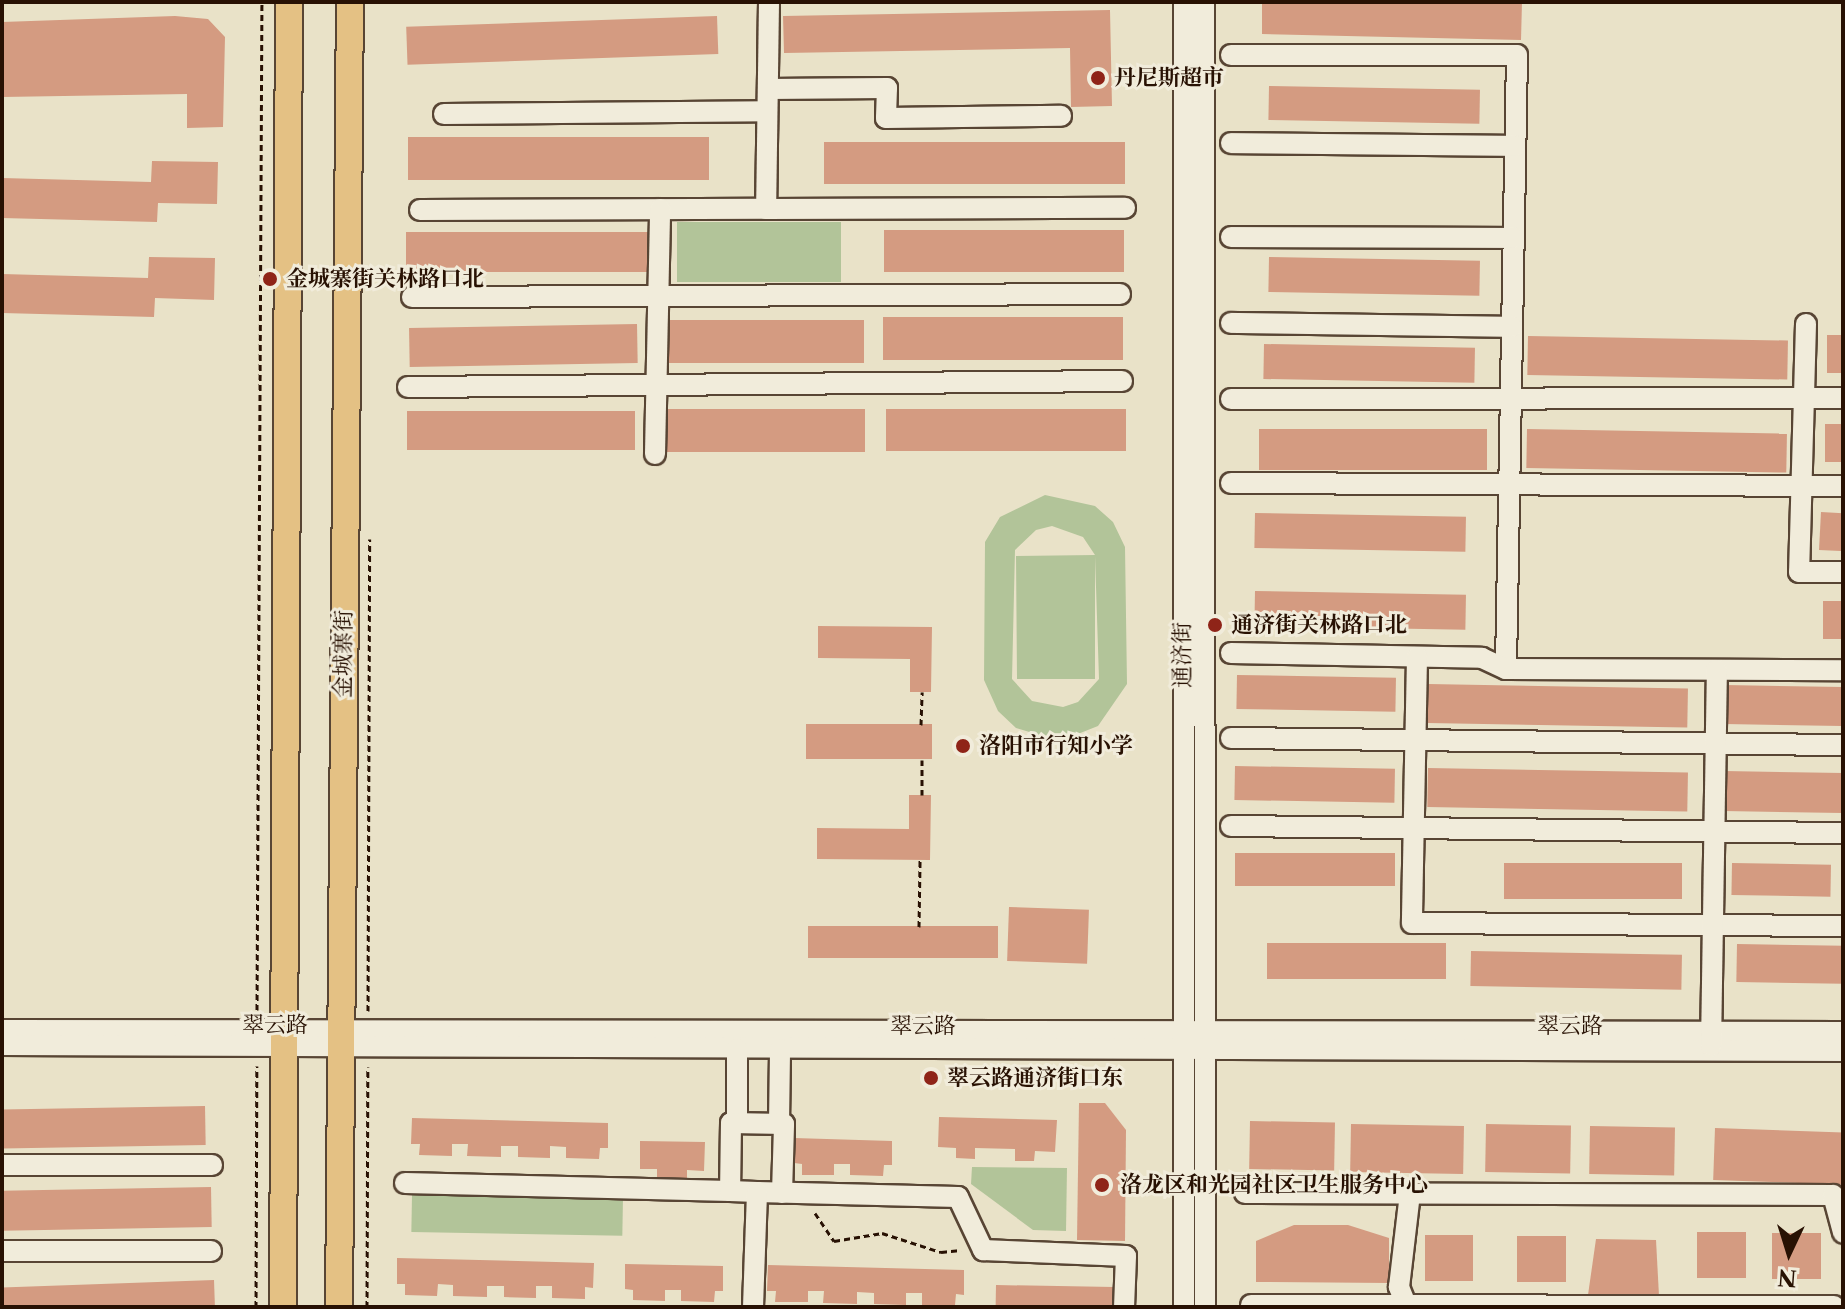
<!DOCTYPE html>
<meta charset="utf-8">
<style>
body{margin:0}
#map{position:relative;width:1845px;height:1309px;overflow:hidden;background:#e9e2c8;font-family:"Libre Caslon Text","Noto Serif SC",serif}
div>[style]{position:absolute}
.green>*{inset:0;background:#b2c499;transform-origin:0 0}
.building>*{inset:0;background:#d49b81;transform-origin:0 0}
.path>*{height:3px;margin-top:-1.5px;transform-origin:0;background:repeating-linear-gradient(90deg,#281103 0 6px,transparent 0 10px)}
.roads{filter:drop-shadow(2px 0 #584534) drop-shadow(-2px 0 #584534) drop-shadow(0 2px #584534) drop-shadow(0 -2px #584534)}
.minor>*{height:20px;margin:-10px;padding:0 10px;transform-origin:10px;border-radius:10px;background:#f1ecdb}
.major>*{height:26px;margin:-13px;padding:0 13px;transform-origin:13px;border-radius:13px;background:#e4c184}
.dots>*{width:22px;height:22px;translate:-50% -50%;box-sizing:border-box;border:4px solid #f1ecdb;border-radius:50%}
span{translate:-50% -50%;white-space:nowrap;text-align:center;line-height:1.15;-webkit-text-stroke:6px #f1ecdb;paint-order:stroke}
.poi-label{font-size:22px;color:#281103;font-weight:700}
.left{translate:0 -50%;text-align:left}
.street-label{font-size:22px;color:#281103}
.frame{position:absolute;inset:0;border:4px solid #281103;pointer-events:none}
.north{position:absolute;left:1749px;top:1213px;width:80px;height:80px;-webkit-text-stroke:6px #f1ecdb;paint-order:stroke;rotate:184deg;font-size:22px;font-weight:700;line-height:32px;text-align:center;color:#281103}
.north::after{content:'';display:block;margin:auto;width:28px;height:36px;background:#281103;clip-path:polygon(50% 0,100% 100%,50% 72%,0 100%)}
</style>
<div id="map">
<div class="green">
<i style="left:677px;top:222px;width:164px;height:60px"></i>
<i style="clip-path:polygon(evenodd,1045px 495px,1095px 506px,1113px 522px,1125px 547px,1127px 684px,1098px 726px,1060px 741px,1016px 728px,998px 711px,984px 680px,985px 542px,1000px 517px,1045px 495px,1052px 526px,1083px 537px,1095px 555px,1016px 556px,1017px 679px,1095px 679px,1095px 556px,1099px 679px,1078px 702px,1063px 707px,1032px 701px,1012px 679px,1015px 550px,1036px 530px,1052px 526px)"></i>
<i style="clip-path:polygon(972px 1167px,1067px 1168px,1066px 1231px,1033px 1230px,971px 1184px)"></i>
<i style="left:412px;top:1195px;width:211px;height:37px;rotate:1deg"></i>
</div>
<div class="building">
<i style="clip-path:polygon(1262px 2px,1522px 2px,1521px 40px,1262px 34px)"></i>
<i style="clip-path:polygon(1110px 10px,1112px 106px,1071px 107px,1070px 48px,784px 53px,783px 16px)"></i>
<i style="clip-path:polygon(175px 16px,208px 19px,225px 37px,223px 127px,187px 128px,187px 94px,2px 97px,2px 22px)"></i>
<i style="left:717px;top:16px;width:38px;height:311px;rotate:88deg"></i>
<i style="left:1269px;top:86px;width:211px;height:34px;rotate:1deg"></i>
<i style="left:408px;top:137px;width:301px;height:43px"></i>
<i style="left:824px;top:142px;width:301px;height:42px"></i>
<i style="clip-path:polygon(152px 161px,218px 162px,217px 204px,158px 203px,157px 222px,2px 218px,2px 178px,151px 182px)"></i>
<i style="left:1124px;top:230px;width:42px;height:240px;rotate:90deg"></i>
<i style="left:648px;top:232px;width:40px;height:242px;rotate:90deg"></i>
<i style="clip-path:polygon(149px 257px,215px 258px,214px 300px,155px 298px,154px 317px,2px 313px,2px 274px,148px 278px)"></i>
<i style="left:1269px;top:257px;width:211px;height:35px;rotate:1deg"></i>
<i style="left:883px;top:317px;width:240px;height:43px"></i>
<i style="left:666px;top:320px;width:198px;height:43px"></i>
<i style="left:637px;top:324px;width:39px;height:228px;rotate:89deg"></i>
<i style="left:1827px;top:335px;width:16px;height:38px"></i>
<i style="left:1528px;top:336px;width:260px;height:39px;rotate:1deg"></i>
<i style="left:1264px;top:344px;width:211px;height:35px;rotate:1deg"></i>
<i style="left:666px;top:409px;width:199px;height:43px"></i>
<i style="left:886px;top:409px;width:240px;height:42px"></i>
<i style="left:635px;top:411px;width:39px;height:228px;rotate:90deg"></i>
<i style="left:1825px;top:424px;width:18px;height:38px"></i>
<i style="left:1259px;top:429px;width:228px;height:41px"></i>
<i style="left:1527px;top:429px;width:260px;height:39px;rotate:1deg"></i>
<i style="left:1821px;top:512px;width:22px;height:38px;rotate:3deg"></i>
<i style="left:1255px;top:513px;width:211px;height:35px;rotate:1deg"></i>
<i style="left:1255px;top:591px;width:211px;height:35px;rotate:1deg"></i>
<i style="left:1823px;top:601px;width:20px;height:38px"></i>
<i style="clip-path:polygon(818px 626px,932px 627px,931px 692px,910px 692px,910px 659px,818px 658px)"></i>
<i style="left:1237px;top:675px;width:159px;height:34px;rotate:1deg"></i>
<i style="left:1428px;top:684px;width:260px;height:39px;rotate:1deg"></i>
<i style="left:1725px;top:685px;width:118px;height:39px;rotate:1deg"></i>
<i style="left:806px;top:724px;width:126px;height:35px"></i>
<i style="left:1235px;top:766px;width:160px;height:34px;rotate:1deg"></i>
<i style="left:1428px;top:768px;width:260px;height:39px;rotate:1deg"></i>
<i style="left:1724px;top:771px;width:119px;height:40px;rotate:1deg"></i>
<i style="clip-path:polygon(909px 795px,931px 795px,930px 860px,817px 859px,817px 828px,909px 829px)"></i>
<i style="left:1235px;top:853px;width:160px;height:33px"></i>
<i style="left:1504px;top:863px;width:178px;height:36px"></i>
<i style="left:1732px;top:863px;width:99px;height:32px;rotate:1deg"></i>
<i style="left:1009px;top:907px;width:80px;height:54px;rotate:2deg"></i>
<i style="left:808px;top:926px;width:190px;height:32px"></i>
<i style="left:1267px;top:943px;width:179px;height:36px"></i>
<i style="left:1737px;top:944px;width:106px;height:38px;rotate:1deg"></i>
<i style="left:1471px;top:951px;width:211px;height:35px;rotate:1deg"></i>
<i style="clip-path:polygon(1079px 1103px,1105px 1103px,1126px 1130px,1125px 1241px,1077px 1240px)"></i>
<i style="left:205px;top:1106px;width:39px;height:203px;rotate:89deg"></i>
<i style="clip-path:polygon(939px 1117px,1057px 1120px,1055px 1152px,1035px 1151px,1034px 1161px,1015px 1161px,1015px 1149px,975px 1148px,975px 1159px,956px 1158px,956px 1148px,938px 1147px)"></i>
<i style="clip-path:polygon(412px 1118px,608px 1123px,608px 1148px,600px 1148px,599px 1159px,566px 1158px,566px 1147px,550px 1146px,550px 1158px,518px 1157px,518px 1146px,501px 1146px,501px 1157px,467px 1156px,468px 1144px,452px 1144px,452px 1156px,419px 1155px,420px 1144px,411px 1144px)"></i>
<i style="left:1250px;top:1121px;width:85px;height:48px;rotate:1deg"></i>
<i style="left:1351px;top:1124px;width:113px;height:48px;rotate:1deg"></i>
<i style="left:1486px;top:1124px;width:85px;height:48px;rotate:1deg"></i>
<i style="left:1590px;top:1126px;width:85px;height:48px;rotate:1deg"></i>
<i style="left:1715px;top:1128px;width:128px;height:52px;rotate:2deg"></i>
<i style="clip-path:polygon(794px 1138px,892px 1141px,892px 1165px,884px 1165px,883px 1176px,850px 1175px,850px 1164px,834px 1164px,834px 1175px,802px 1175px,802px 1164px,794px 1163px)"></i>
<i style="clip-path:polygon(640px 1141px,705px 1142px,704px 1171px,687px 1170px,687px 1185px,657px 1184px,657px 1169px,640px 1169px)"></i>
<i style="left:211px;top:1187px;width:40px;height:209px;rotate:89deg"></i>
<i style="clip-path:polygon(1294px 1225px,1348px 1225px,1389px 1238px,1389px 1283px,1256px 1282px,1256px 1241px)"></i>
<i style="left:1697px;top:1232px;width:49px;height:46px"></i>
<i style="left:1821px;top:1233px;width:46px;height:49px;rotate:90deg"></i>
<i style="left:1425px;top:1235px;width:48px;height:46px"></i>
<i style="left:1517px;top:1236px;width:49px;height:46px"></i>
<i style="clip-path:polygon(1596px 1239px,1656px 1240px,1659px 1296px,1588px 1295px)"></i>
<i style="clip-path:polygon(397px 1258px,594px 1263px,593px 1288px,585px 1287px,585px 1299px,552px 1298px,552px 1286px,536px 1286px,536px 1298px,504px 1297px,504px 1286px,487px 1286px,487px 1297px,453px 1296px,453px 1285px,438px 1284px,437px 1296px,405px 1295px,405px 1284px,397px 1284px)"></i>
<i style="clip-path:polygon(625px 1264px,723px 1266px,723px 1291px,715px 1291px,714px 1302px,681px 1301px,681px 1290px,665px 1290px,665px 1301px,633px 1300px,633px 1290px,625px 1289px)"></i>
<i style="clip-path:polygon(768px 1265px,964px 1270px,964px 1295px,956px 1294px,955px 1305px,922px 1305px,922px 1293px,906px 1293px,906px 1305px,874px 1304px,874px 1293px,857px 1292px,857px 1304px,823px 1303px,824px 1291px,808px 1291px,808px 1302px,775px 1302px,776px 1291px,767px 1291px)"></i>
<i style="left:214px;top:1280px;width:27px;height:212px;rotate:88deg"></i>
<i style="left:996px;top:1285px;width:118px;height:22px;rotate:1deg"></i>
</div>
<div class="path">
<i style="left:921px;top:725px;width:33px;rotate:-88deg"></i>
<i style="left:922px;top:795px;width:35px;rotate:-90deg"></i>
<i style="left:919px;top:927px;width:67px;rotate:-89.1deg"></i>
<i style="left:257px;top:1010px;width:1008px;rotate:-89.72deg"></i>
<i style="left:368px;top:1011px;width:472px;rotate:-89.8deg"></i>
<i style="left:815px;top:1213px;width:34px;rotate:56deg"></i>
<i style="left:834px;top:1241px;width:49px;rotate:-9.5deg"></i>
<i style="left:882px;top:1233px;width:62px;rotate:17.9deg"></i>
<i style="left:941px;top:1252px;width:20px;rotate:-6deg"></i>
<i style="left:256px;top:1307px;width:241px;rotate:-89.8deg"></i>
<i style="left:367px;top:1307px;width:240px;rotate:-89.8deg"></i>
</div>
<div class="roads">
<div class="minor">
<i style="left:769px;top:2px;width:207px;rotate:90.8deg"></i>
<i style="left:766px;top:209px;width:359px;rotate:-0.2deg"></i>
<i style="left:1204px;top:2px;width:1305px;rotate:89.96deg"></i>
<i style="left:1231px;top:55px;width:286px"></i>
<i style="left:1517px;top:55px;width:614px;rotate:91.03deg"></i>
<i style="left:768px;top:89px;width:119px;rotate:-0.5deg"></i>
<i style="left:887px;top:88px;width:30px;rotate:92deg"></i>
<i style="left:886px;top:118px;width:175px;rotate:-0.7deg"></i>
<i style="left:444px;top:114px;width:323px;rotate:-0.5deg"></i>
<i style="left:1231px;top:143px;width:284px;rotate:0.6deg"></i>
<i style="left:420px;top:210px;width:346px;rotate:-0.2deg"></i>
<i style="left:1231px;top:237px;width:283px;rotate:0.2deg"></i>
<i style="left:412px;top:297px;width:708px;rotate:-0.24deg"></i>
<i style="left:1231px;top:323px;width:281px;rotate:0.8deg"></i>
<i style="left:1806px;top:324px;width:248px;rotate:91.6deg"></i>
<i style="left:1799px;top:572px;width:44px"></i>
<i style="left:408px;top:387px;width:714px;rotate:-0.48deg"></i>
<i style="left:1231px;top:399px;width:612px;rotate:-0.09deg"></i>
<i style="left:655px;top:454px;width:245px;rotate:-88.8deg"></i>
<i style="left:1231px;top:483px;width:612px;rotate:0.28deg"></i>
<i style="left:1231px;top:653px;width:251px;rotate:1.1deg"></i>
<i style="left:1482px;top:658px;width:26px;rotate:25deg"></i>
<i style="left:1506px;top:669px;width:337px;rotate:0.2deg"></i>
<i style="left:1417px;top:657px;width:266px;rotate:91.1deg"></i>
<i style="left:1412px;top:923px;width:431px;rotate:0.4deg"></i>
<i style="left:1231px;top:738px;width:612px;rotate:0.66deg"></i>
<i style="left:1231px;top:826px;width:612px;rotate:0.66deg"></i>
<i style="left:2px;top:1030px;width:1841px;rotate:0.06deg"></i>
<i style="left:2px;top:1045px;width:1841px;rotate:0.19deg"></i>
<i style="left:1711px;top:1046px;width:376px;rotate:-89.1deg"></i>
<i style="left:737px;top:1123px;width:74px;rotate:-90deg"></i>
<i style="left:779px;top:1124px;width:75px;rotate:-89.2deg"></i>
<i style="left:2px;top:1165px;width:210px"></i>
<i style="left:405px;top:1183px;width:325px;rotate:1.4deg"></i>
<i style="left:782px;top:1193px;width:69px;rotate:-88.3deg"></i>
<i style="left:784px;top:1124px;width:53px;rotate:-178.9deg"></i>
<i style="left:731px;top:1123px;width:68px;rotate:90.8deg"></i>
<i style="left:730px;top:1191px;width:27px;rotate:2deg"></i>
<i style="left:757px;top:1192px;width:201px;rotate:1.4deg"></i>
<i style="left:958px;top:1197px;width:59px;rotate:64.7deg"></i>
<i style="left:983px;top:1250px;width:143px;rotate:2.4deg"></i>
<i style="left:1126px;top:1256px;width:51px;rotate:92.2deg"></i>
<i style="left:1245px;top:1193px;width:588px;rotate:0.19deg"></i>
<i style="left:1833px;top:1195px;width:39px;rotate:75deg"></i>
<i style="left:2px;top:1251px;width:209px"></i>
<i style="left:1251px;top:1305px;width:583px;rotate:0.1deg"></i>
<i style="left:753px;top:1307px;width:115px;rotate:-88deg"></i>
<i style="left:1184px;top:1307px;width:1305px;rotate:-90deg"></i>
<i style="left:1407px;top:1307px;width:22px;rotate:-112deg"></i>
<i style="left:1399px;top:1287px;width:94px;rotate:-83.3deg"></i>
</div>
<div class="major">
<i style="left:283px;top:1307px;width:1305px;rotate:-89.74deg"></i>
<i style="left:339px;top:1307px;width:1305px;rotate:-89.52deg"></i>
</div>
</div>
<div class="dots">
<i style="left:1098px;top:78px;background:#8f2418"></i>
<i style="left:270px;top:279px;background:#8f2418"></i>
<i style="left:1215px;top:625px;background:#8f2418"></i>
<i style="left:963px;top:746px;background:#8f2418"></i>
<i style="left:931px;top:1078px;background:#8f2418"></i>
<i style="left:1102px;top:1185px;background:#8f2418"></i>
</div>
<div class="poi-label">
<span class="left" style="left:1114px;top:78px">丹尼斯超市</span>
<span class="left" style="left:286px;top:279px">金城寨街关林路口北</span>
<span class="left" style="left:1231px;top:625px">通济街关林路口北</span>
<span class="left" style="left:979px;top:746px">洛阳市行知小学</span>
<span class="left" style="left:947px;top:1078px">翠云路通济街口东</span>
<span class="left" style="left:1120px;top:1185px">洛龙区和光园社区卫生服务中心</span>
</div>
<div class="street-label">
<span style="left:343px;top:654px;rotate:-89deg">金城寨街</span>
<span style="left:1182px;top:655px;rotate:-90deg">通济街</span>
<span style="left:275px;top:1025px">翠云路</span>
<span style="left:923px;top:1026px">翠云路</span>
<span style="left:1570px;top:1026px">翠云路</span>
</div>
<div class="frame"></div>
<div class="north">N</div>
</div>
